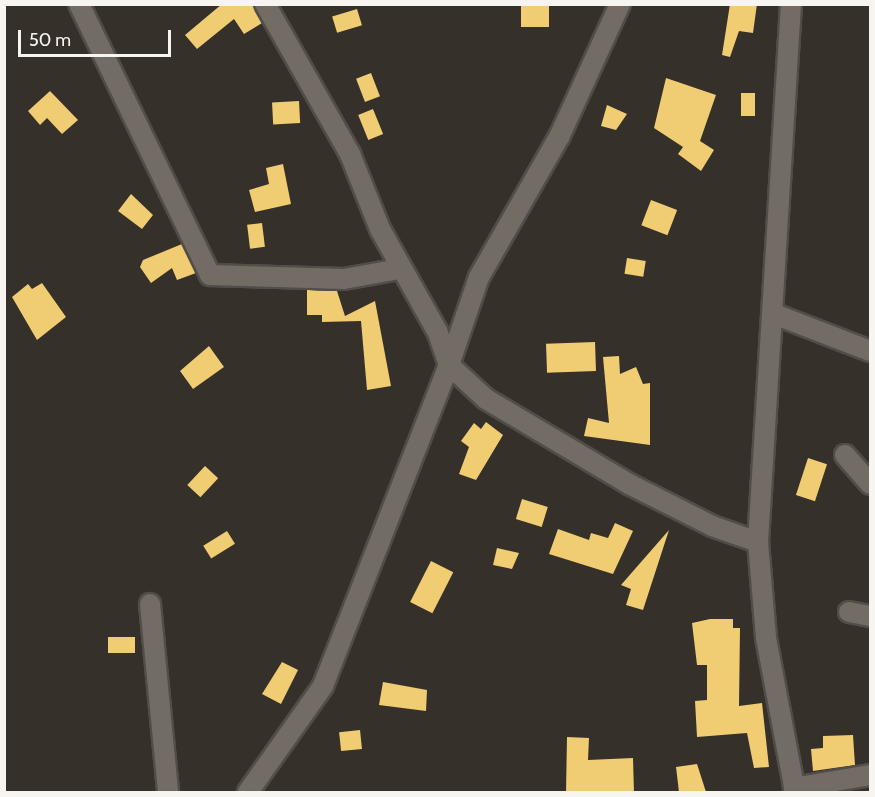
<!DOCTYPE html>
<style>
body{margin:0}
#map{position:relative;width:875px;height:797px;overflow:hidden;background:#36302a;font-family:Cabin,sans-serif}
div>[style]{position:absolute}
.building>*{inset:0;background:#f0cc73;transform-origin:0 0}
.roads{filter:drop-shadow(2px 0 #524d48) drop-shadow(-2px 0 #524d48) drop-shadow(0 2px #524d48) drop-shadow(0 -2px #524d48)}
.minor>*{height:20px;margin:-10px;padding:0 10px;transform-origin:10px;border-radius:10px;background:#736c65}
span{translate:-50% -50%;white-space:nowrap;text-align:center;line-height:1.15;-webkit-text-stroke:6px #36302a;paint-order:stroke}
.frame{position:absolute;inset:0;border:6px solid #f8f4f0;pointer-events:none}
.scale{position:absolute;left:18px;top:30px;width:153px;height:27px;box-sizing:border-box;border:3px solid #f8f4f0;border-top:0;padding-left:8px;font-size:18px;line-height:21px;white-space:nowrap;color:#f8f4f0;-webkit-text-stroke:4px #36302a;paint-order:stroke}
</style>
<div id="map">
<div class="building">
<i style="clip-path:polygon(222px 4px,252px 4px,262px 23px,244px 34px,234px 19px,197px 49px,185px 35px)"></i>
<i style="left:521px;top:4px;width:28px;height:23px"></i>
<i style="clip-path:polygon(730px 4px,757px 4px,753px 33px,739px 31px,730px 57px,722px 55px)"></i>
<i style="left:357px;top:9px;width:17px;height:26px;rotate:73deg"></i>
<i style="left:371px;top:73px;width:25px;height:16px;rotate:69deg"></i>
<i style="clip-path:polygon(666px 78px,716px 95px,700px 141px,714px 150px,701px 171px,678px 154px,683px 147px,654px 128px)"></i>
<i style="clip-path:polygon(50px 91px,78px 120px,62px 134px,47px 118px,40px 125px,28px 111px)"></i>
<i style="left:741px;top:93px;width:14px;height:23px"></i>
<i style="left:299px;top:101px;width:22px;height:27px;rotate:87deg"></i>
<i style="clip-path:polygon(607px 105px,627px 114px,616px 130px,601px 126px)"></i>
<i style="left:373px;top:109px;width:27px;height:16px;rotate:68deg"></i>
<i style="clip-path:polygon(283px 164px,291px 204px,255px 212px,249px 190px,269px 184px,266px 168px)"></i>
<i style="clip-path:polygon(131px 194px,153px 215px,142px 229px,118px 211px)"></i>
<i style="left:651px;top:200px;width:28px;height:27px;rotate:21deg"></i>
<i style="left:262px;top:223px;width:24px;height:15px;rotate:83deg"></i>
<i style="clip-path:polygon(182px 244px,196px 273px,177px 280px,172px 268px,151px 283px,140px 267px,143px 260px)"></i>
<i style="left:627px;top:258px;width:19px;height:16px;rotate:9deg"></i>
<i style="clip-path:polygon(42px 283px,66px 317px,37px 340px,12px 297px,28px 284px,32px 289px)"></i>
<i style="clip-path:polygon(307px 290px,337px 291px,345px 316px,375px 301px,391px 386px,367px 390px,361px 321px,322px 322px,322px 315px,307px 315px)"></i>
<i style="left:595px;top:342px;width:29px;height:49px;rotate:88deg"></i>
<i style="clip-path:polygon(209px 346px,224px 367px,193px 389px,180px 371px)"></i>
<i style="clip-path:polygon(619px 356px,620px 374px,636px 367px,643px 384px,650px 383px,650px 445px,584px 436px,588px 418px,609px 423px,603px 357px)"></i>
<i style="clip-path:polygon(486px 422px,503px 435px,476px 480px,459px 474px,469px 447px,461px 441px,474px 423px,481px 429px)"></i>
<i style="left:808px;top:458px;width:20px;height:39px;rotate:18deg"></i>
<i style="left:205px;top:466px;width:18px;height:26px;rotate:43deg"></i>
<i style="left:522px;top:499px;width:27px;height:21px;rotate:17deg"></i>
<i style="clip-path:polygon(615px 523px,633px 531px,613px 574px,549px 554px,558px 529px,589px 540px,591px 533px,608px 538px)"></i>
<i style="clip-path:polygon(669px 530px,643px 610px,626px 605px,631px 589px,621px 585px)"></i>
<i style="left:227px;top:531px;width:15px;height:28px;rotate:58deg"></i>
<i style="clip-path:polygon(497px 548px,519px 553px,512px 569px,493px 565px)"></i>
<i style="left:431px;top:561px;width:25px;height:46px;rotate:27deg"></i>
<i style="clip-path:polygon(710px 619px,733px 619px,733px 628px,740px 628px,739px 706px,762px 703px,769px 767px,754px 768px,747px 733px,697px 737px,695px 701px,707px 700px,707px 665px,697px 665px,692px 623px)"></i>
<i style="left:108px;top:637px;width:27px;height:16px"></i>
<i style="clip-path:polygon(282px 662px,298px 670px,281px 704px,262px 694px)"></i>
<i style="clip-path:polygon(383px 682px,427px 690px,426px 711px,379px 705px)"></i>
<i style="left:360px;top:730px;width:19px;height:21px;rotate:84deg"></i>
<i style="clip-path:polygon(853px 735px,855px 765px,813px 771px,811px 749px,823px 748px,823px 736px)"></i>
<i style="clip-path:polygon(567px 737px,589px 738px,588px 760px,633px 758px,634px 792px,566px 792px)"></i>
<i style="clip-path:polygon(697px 764px,706px 792px,679px 792px,676px 767px)"></i>
</div>
<div class="roads">
<div class="minor">
<i style="left:79px;top:4px;width:301px;rotate:64.2deg"></i>
<i style="left:210px;top:275px;width:134px;rotate:1.7deg"></i>
<i style="left:344px;top:279px;width:56px;rotate:-10.3deg"></i>
<i style="left:620px;top:4px;width:146px;rotate:114.6deg"></i>
<i style="left:559px;top:137px;width:161px;rotate:119.7deg"></i>
<i style="left:479px;top:277px;width:93px;rotate:108.8deg"></i>
<i style="left:449px;top:365px;width:50px;rotate:42.6deg"></i>
<i style="left:486px;top:399px;width:166px;rotate:30.7deg"></i>
<i style="left:629px;top:484px;width:93px;rotate:26.8deg"></i>
<i style="left:712px;top:526px;width:49px;rotate:19.2deg"></i>
<i style="left:791px;top:4px;width:539px;rotate:93.51deg"></i>
<i style="left:758px;top:542px;width:96px;rotate:85.2deg"></i>
<i style="left:766px;top:638px;width:157px;rotate:79.3deg"></i>
<i style="left:774px;top:314px;width:103px;rotate:21.1deg"></i>
<i style="left:845px;top:455px;width:38px;rotate:49deg"></i>
<i style="left:150px;top:604px;width:189px;rotate:84.5deg"></i>
<i style="left:849px;top:612px;width:21px;rotate:11deg"></i>
<i style="left:794px;top:788px;width:77px;rotate:-9.7deg"></i>
<i style="left:248px;top:792px;width:130px;rotate:-54.7deg"></i>
<i style="left:323px;top:686px;width:345px;rotate:-68.6deg"></i>
<i style="left:449px;top:365px;width:36px;rotate:-109deg"></i>
<i style="left:437px;top:331px;width:117px;rotate:-119.2deg"></i>
<i style="left:380px;top:229px;width:81px;rotate:-111.8deg"></i>
<i style="left:350px;top:154px;width:172px;rotate:-119.5deg"></i>
</div>
</div>
<div class="frame"></div>
<div class="scale">50 m</div>
</div>
